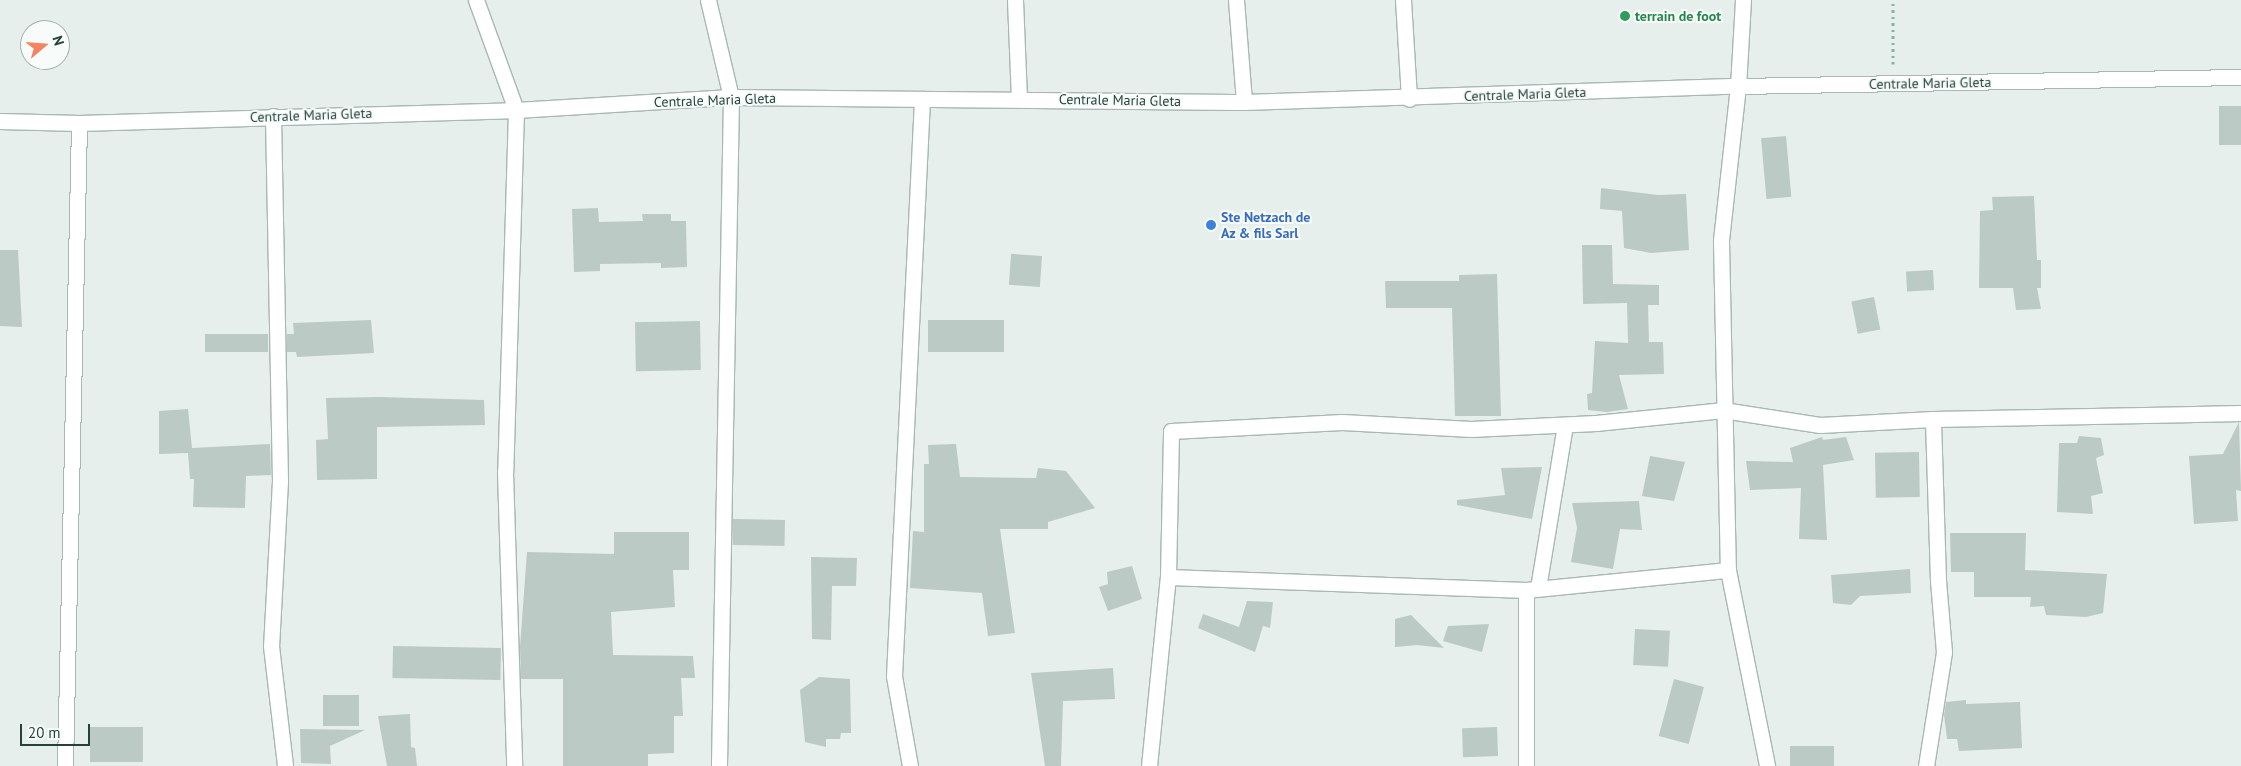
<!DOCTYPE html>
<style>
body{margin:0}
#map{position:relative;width:2241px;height:766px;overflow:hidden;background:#e6efeb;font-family:"PT Sans",sans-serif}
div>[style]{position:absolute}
.building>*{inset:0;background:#bbcac4;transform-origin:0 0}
.path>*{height:3px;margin-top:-1.5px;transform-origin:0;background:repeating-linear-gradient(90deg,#86b3a5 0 2.5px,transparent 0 6.5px)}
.roads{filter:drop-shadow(1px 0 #a8b8b2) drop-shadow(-1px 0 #a8b8b2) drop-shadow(0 1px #a8b8b2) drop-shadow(0 -1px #a8b8b2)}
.street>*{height:15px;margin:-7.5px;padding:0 7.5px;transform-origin:7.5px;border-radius:7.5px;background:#fff}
.dots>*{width:14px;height:14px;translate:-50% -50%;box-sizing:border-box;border:2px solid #f7fbf9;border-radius:50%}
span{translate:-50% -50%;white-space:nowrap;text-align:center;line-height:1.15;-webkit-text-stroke:4px #f7fbf9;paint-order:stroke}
.leisure-label{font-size:14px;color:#27864d;font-weight:700}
.left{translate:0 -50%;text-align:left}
.street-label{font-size:14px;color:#24423a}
.shop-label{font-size:14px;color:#366cbe;font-weight:700}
.north{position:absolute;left:20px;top:20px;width:50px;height:50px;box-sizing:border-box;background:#f7fbf9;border:1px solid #a3b1ad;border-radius:50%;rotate:72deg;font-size:14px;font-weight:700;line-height:20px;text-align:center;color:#24423a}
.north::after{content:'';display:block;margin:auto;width:18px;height:22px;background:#f4845f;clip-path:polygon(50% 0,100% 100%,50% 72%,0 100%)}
.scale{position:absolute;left:20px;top:724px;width:70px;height:22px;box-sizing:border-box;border:2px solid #24423a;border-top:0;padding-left:6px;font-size:15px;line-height:18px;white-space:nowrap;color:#24423a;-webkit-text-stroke:4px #f7fbf9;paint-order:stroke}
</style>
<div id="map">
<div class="building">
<i style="left:2241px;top:106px;width:39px;height:22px;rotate:90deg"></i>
<i style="left:1786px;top:136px;width:61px;height:25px;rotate:85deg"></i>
<i style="clip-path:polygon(1601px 188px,1658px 195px,1686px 194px,1689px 250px,1651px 253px,1624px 248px,1622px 211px,1600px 209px)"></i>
<i style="clip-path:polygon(2034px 196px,2037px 260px,2041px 260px,2041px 288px,2037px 288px,2041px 309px,2016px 310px,2013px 288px,1979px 288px,1980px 211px,1993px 210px,1992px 197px)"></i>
<i style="clip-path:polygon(598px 208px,599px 222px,643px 221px,642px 214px,671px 214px,671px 221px,686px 221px,687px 267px,661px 268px,661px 263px,600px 264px,600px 271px,574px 272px,572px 209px)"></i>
<i style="clip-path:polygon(1582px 245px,1612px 245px,1613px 284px,1659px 285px,1659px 305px,1648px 305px,1649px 342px,1663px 342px,1664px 374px,1619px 375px,1628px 409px,1607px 412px,1588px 410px,1587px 394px,1592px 393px,1595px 341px,1628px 343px,1627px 303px,1583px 304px)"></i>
<i style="clip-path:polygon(0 250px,18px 250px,22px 327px,0 326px)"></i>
<i style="left:1042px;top:256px;width:31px;height:31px;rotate:94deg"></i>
<i style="left:1933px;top:270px;width:20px;height:27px;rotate:87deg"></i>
<i style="clip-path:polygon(1497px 274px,1501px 416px,1455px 416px,1452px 308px,1386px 308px,1385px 281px,1459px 281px,1459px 275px)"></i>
<i style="left:1874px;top:297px;width:33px;height:23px;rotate:79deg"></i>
<i style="clip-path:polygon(371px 320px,374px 353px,297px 357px,296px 352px,287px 352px,287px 334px,294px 334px,293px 323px)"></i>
<i style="left:928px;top:320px;width:76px;height:32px"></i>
<i style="left:700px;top:321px;width:49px;height:65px;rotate:89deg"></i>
<i style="left:205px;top:334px;width:63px;height:18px"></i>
<i style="clip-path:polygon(379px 397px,484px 400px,485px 425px,377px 427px,377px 479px,317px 480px,316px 440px,328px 439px,326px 398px)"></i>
<i style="clip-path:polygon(188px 409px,192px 448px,270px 444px,271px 475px,246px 476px,245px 508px,193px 507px,194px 479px,190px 479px,188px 453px,159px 454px,159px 411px)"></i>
<i style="clip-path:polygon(2239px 422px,2241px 491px,2236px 490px,2238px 521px,2194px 524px,2189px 456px,2223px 454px)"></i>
<i style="clip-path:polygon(2079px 436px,2101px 438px,2104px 455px,2096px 458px,2103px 493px,2091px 496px,2093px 514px,2057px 512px,2059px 443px,2077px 443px)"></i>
<i style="clip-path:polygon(1822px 437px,1823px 440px,1846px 437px,1854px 460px,1823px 465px,1827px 540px,1799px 539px,1801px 488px,1750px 490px,1746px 461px,1793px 462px,1790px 448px)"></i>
<i style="clip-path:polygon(956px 444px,960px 477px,1036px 478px,1038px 468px,1066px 471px,1095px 508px,1048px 522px,1048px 529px,1000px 529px,1015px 633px,988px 636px,982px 593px,910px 588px,913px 531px,924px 532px,924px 464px,929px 464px,928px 445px)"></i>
<i style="left:1919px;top:452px;width:45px;height:44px;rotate:89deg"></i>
<i style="clip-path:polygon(1650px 456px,1685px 462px,1674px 501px,1642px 496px)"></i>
<i style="clip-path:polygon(1542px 467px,1532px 519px,1457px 505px,1457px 500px,1505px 495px,1501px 468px)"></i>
<i style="clip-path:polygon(1639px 501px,1642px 530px,1620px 529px,1613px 569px,1571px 562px,1577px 528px,1572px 503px)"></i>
<i style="left:733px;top:519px;width:52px;height:26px;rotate:1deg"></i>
<i style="clip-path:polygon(614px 532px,689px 532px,689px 570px,673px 570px,675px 607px,611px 612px,613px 655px,693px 656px,695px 678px,681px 678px,683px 716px,674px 716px,674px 753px,648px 754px,648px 766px,563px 766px,563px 679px,521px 679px,520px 647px,527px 552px,614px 554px)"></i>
<i style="clip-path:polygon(1950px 533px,2026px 533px,2025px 570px,2107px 574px,2103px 613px,2086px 617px,2046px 615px,2044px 606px,2030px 607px,2031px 597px,1974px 597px,1974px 572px,1951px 572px)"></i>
<i style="clip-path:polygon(811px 557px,857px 558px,856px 586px,832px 586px,831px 640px,812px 639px)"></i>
<i style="clip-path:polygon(1132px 566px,1142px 599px,1108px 611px,1099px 587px,1108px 584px,1107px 572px)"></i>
<i style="clip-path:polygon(1910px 569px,1911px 593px,1860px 596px,1851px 605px,1833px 603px,1831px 575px)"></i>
<i style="clip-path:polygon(1247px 601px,1273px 602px,1270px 628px,1263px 626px,1255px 652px,1198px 628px,1203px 614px,1239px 627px)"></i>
<i style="clip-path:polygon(1411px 615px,1444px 648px,1417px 645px,1395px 647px,1395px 619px)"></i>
<i style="clip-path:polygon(1489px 624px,1482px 652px,1443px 641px,1448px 626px)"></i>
<i style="left:1635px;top:629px;width:35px;height:36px;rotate:3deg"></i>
<i style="left:393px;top:646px;width:108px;height:32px;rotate:1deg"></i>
<i style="clip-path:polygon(1113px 668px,1115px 699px,1063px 701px,1061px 766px,1045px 766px,1031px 673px)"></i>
<i style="clip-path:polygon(819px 677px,850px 679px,851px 733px,841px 733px,840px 739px,826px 739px,826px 747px,805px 742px,800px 690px)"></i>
<i style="left:1674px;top:679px;width:31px;height:59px;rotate:15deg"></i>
<i style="left:323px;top:695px;width:36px;height:31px"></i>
<i style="clip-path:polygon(1966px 700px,1966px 704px,2020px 702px,2022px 748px,1959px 751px,1957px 739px,1947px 739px,1944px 715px,1946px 702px)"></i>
<i style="clip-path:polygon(410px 714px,411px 747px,415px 748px,417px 766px,387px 766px,378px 716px)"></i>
<i style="left:90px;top:727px;width:53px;height:35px"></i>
<i style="left:1497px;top:727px;width:29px;height:35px;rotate:88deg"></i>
<i style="clip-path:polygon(300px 729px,365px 730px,330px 746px,331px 764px,301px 763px)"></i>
<i style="left:1790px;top:746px;width:44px;height:20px"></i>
</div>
<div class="path">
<i style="left:1893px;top:64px;width:64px;rotate:-90deg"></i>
</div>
<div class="roads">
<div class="street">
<i style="left:476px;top:0;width:117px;rotate:70deg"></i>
<i style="left:516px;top:110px;width:362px;rotate:91.7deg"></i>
<i style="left:505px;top:472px;width:294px;rotate:88.2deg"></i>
<i style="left:708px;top:0;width:100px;rotate:76.7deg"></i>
<i style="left:731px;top:97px;width:669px;rotate:91.03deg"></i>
<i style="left:1015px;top:0;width:99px;rotate:87.7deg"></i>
<i style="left:1236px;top:0;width:102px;rotate:85.5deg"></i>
<i style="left:1403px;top:0;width:99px;rotate:86.5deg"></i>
<i style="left:1743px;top:0;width:86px;rotate:93.3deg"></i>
<i style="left:1738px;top:86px;width:156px;rotate:96.3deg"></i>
<i style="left:1721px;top:241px;width:329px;rotate:88.8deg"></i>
<i style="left:1728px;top:570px;width:200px;rotate:78.7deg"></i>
<i style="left:273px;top:116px;width:365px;rotate:88.9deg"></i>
<i style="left:280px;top:481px;width:165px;rotate:93.1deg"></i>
<i style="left:271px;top:646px;width:121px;rotate:83.3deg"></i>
<i style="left:0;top:121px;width:79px;rotate:1.5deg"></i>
<i style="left:79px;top:123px;width:437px;rotate:-1.7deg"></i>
<i style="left:516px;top:110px;width:215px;rotate:-3.5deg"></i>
<i style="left:731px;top:97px;width:513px;rotate:0.56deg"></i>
<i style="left:1244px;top:102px;width:494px;rotate:-1.9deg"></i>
<i style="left:1738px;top:86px;width:503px;rotate:-1.03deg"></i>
<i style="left:1168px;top:577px;width:358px;rotate:2.1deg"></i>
<i style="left:1526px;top:590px;width:203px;rotate:-5.7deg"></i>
<i style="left:1538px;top:588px;width:165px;rotate:-80.6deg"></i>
<i style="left:65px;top:766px;width:643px;rotate:-88.75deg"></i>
<i style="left:910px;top:766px;width:91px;rotate:-100.1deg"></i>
<i style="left:894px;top:676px;width:578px;rotate:-87.22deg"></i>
<i style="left:1149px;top:766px;width:190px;rotate:-84.3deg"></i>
<i style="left:1168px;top:577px;width:146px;rotate:-88.8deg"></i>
<i style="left:1171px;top:431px;width:171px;rotate:-3deg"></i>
<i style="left:1342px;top:422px;width:129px;rotate:3.1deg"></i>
<i style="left:1471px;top:429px;width:125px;rotate:-2.7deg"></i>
<i style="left:1596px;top:423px;width:128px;rotate:-5.8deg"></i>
<i style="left:1723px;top:410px;width:98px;rotate:8.8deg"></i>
<i style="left:1820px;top:425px;width:113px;rotate:-3deg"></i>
<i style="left:1933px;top:419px;width:308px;rotate:-1.1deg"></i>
<i style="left:1526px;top:766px;width:176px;rotate:-90deg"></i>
<i style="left:1926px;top:766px;width:115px;rotate:-81deg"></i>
<i style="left:1944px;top:652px;width:72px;rotate:-94.8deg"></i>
<i style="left:1938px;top:580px;width:161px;rotate:-91.8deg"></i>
</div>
</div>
<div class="dots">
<i style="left:1625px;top:16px;background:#2e9e5b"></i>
<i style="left:1211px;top:225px;background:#3f7fe0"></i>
</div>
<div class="leisure-label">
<span class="left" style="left:1635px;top:16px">terrain de foot</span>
</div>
<div class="street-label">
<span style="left:1930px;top:83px;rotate:-1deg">Centrale Maria Gleta</span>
<span style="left:1525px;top:94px;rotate:-2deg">Centrale Maria Gleta</span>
<span style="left:715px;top:100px;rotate:-2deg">Centrale Maria Gleta</span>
<span style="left:1120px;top:100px;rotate:1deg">Centrale Maria Gleta</span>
<span style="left:311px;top:115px;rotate:-2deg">Centrale Maria Gleta</span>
</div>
<div class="shop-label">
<span class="left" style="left:1221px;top:225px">Ste Netzach de<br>Az &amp; fils Sarl</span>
</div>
<div class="north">N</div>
<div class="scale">20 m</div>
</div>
